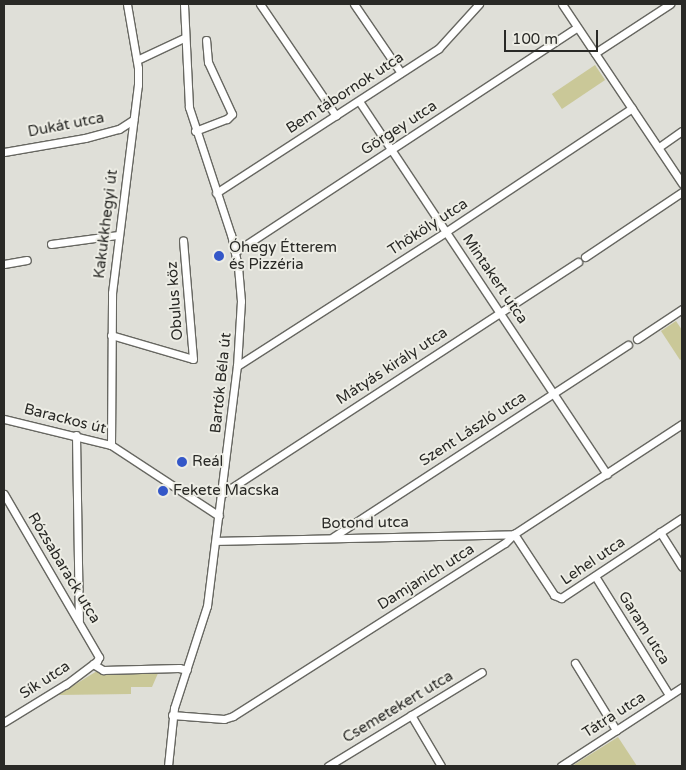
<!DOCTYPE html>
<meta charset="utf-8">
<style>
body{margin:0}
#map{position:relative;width:686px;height:770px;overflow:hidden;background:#dfdfd8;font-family:"Varela Round",sans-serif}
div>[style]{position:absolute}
.green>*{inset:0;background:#cac898;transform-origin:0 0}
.roads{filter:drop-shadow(1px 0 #676761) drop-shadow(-1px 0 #676761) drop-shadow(0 1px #676761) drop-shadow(0 -1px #676761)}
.minor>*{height:7px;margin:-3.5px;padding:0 3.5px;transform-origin:3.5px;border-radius:3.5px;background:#fff}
.dots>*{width:14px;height:14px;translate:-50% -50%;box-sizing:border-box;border:2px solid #edede5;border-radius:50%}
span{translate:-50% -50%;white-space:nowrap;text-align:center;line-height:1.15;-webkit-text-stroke:4px #edede5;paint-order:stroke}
.street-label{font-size:15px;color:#292926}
.poi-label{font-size:15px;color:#292926}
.left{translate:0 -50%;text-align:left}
.frame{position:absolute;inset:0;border:5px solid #292926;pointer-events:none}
.scale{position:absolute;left:504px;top:30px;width:94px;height:22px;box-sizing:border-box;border:2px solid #292926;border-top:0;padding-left:6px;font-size:15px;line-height:18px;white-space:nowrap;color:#292926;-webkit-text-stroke:4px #edede5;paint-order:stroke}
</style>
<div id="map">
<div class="green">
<i style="left:595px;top:65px;width:18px;height:52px;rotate:56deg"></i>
<i style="clip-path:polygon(676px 321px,682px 330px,682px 359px,680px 360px,661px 331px)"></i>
<i style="clip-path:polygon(97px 671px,102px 673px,159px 671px,152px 687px,131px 687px,131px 694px,58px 695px)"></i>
<i style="clip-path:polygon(618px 737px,637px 766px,572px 766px)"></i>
</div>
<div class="roads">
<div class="minor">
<i style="left:260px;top:4px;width:135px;rotate:55.8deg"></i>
<i style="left:354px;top:4px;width:83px;rotate:55.7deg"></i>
<i style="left:562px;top:4px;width:216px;rotate:56.2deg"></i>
<i style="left:595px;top:53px;width:90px;rotate:-33.2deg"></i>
<i style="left:137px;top:60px;width:52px;rotate:-25.1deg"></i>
<i style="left:359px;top:101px;width:448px;rotate:56.4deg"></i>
<i style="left:195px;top:131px;width:34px;rotate:-21deg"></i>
<i style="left:227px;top:119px;width:7px;rotate:-45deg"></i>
<i style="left:232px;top:114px;width:57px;rotate:-114.8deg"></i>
<i style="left:208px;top:62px;width:22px;rotate:-95deg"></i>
<i style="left:659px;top:147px;width:28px;rotate:-35deg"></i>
<i style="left:4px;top:152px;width:82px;rotate:-9.8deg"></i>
<i style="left:85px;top:138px;width:35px;rotate:-15deg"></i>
<i style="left:119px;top:129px;width:17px;rotate:-33deg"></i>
<i style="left:216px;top:193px;width:265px;rotate:-33deg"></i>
<i style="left:438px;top:49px;width:61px;rotate:-47.7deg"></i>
<i style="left:51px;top:244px;width:68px;rotate:-7.7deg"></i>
<i style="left:235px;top:252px;width:409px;rotate:-33.3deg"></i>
<i style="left:585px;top:257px;width:117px;rotate:-33.8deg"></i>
<i style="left:4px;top:264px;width:23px;rotate:-10deg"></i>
<i style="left:111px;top:335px;width:85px;rotate:16.3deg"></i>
<i style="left:193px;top:359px;width:119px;rotate:-94.8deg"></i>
<i style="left:637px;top:339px;width:54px;rotate:-33.7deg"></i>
<i style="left:237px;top:366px;width:250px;rotate:-32.7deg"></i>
<i style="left:447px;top:231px;width:222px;rotate:-33.6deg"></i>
<i style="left:4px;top:419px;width:110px;rotate:13.7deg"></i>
<i style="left:111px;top:445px;width:129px;rotate:33.3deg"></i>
<i style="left:76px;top:435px;width:185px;rotate:89.1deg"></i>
<i style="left:111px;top:445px;width:152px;rotate:-89.6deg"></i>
<i style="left:112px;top:293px;width:210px;rotate:-82.9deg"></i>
<i style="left:138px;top:85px;width:17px;rotate:-90deg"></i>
<i style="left:138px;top:68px;width:65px;rotate:-99.8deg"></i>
<i style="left:4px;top:494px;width:189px;rotate:59.8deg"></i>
<i style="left:99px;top:657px;width:4px;rotate:117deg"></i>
<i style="left:97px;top:661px;width:39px;rotate:143deg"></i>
<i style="left:66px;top:684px;width:73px;rotate:148.5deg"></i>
<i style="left:222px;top:494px;width:425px;rotate:-33.1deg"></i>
<i style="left:660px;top:532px;width:41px;rotate:57.8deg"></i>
<i style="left:514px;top:534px;width:73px;rotate:56.7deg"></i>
<i style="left:554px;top:595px;width:8px;rotate:23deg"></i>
<i style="left:561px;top:598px;width:145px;rotate:-33.5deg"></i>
<i style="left:333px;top:537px;width:352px;rotate:-33.1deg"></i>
<i style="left:216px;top:541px;width:298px;rotate:-1.3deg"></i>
<i style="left:595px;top:576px;width:140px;rotate:58.1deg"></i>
<i style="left:575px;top:663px;width:79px;rotate:58.5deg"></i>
<i style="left:93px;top:664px;width:12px;rotate:31deg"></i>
<i style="left:103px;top:670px;width:76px;rotate:-1.5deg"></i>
<i style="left:179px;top:668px;width:8px;rotate:14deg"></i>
<i style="left:172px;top:715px;width:52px;rotate:4.4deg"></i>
<i style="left:224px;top:719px;width:9px;rotate:-18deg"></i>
<i style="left:233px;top:716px;width:322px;rotate:-32.5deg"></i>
<i style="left:505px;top:543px;width:13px;rotate:-45deg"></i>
<i style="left:514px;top:534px;width:201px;rotate:-33.2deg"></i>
<i style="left:411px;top:715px;width:59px;rotate:59.5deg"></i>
<i style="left:168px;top:766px;width:58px;rotate:-84.1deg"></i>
<i style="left:174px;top:708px;width:107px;rotate:-72.1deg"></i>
<i style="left:207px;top:606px;width:242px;rotate:-82.9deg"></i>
<i style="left:237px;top:366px;width:65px;rotate:-86.5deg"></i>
<i style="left:241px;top:301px;width:34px;rotate:-95deg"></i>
<i style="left:238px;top:267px;width:33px;rotate:-102deg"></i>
<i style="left:231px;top:235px;width:135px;rotate:-108.2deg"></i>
<i style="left:189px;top:107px;width:103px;rotate:-92.8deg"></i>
<i style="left:328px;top:766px;width:180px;rotate:-31.4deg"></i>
<i style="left:561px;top:766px;width:145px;rotate:-33.1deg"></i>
</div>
</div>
<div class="dots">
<i style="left:219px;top:256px;background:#3457c8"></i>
<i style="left:182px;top:462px;background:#3457c8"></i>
<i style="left:163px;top:491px;background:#3457c8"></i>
</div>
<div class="street-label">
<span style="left:345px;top:93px;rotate:-33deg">Bem tábornok utca</span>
<span style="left:66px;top:125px;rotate:-11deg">Dukát utca</span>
<span style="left:399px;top:128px;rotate:-33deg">Görgey utca</span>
<span style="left:106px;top:224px;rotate:-83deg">Kakukkhegyi út</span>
<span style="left:428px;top:227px;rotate:-33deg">Thököly utca</span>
<span style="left:495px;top:279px;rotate:56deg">Mintakert utca</span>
<span style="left:175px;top:301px;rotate:-94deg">Obulus köz</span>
<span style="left:392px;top:366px;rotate:-33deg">Mátyás király utca</span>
<span style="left:221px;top:383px;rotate:-84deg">Bartók Béla út</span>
<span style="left:65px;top:419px;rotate:14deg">Barackos út</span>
<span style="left:473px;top:429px;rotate:-33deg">Szent László utca</span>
<span style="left:365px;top:523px;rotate:-1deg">Botond utca</span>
<span style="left:593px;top:561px;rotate:-34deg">Lehel utca</span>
<span style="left:64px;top:568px;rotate:59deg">Rózsabarack utca</span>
<span style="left:426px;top:577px;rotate:-32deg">Damjanich utca</span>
<span style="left:644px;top:628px;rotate:58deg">Garam utca</span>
<span style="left:45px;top:680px;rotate:-33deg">Sík utca</span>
<span style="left:398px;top:707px;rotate:-31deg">Csemetekert utca</span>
<span style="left:614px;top:715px;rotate:-33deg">Tátra utca</span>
</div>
<div class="poi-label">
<span class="left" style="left:229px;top:256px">Óhegy Étterem<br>és Pizzéria</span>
<span class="left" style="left:192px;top:462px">Reál</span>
<span class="left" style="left:173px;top:491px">Fekete Macska</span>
</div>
<div class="frame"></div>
<div class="scale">100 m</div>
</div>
